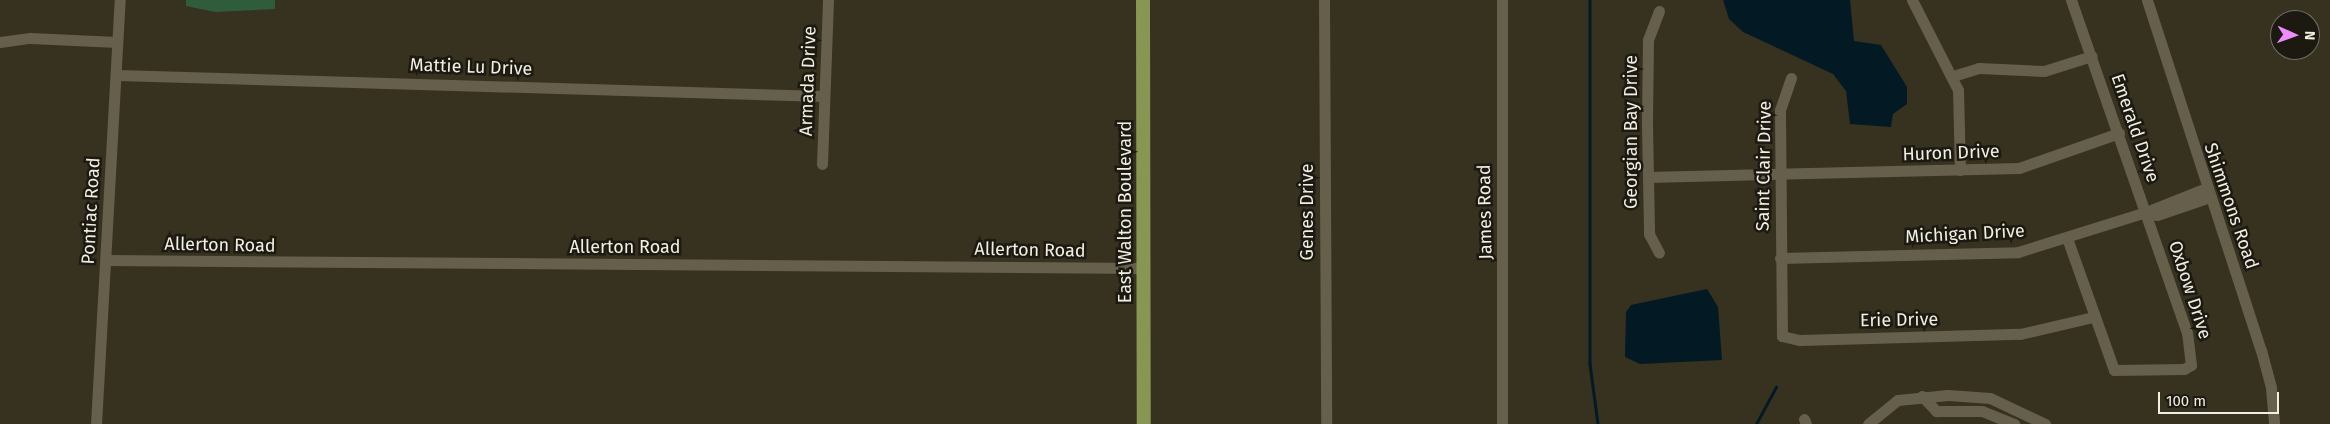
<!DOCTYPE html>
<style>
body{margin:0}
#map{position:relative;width:2330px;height:424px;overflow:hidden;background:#373120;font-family:"Fira Sans",sans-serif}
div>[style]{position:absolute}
.green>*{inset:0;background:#2f5d3c}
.water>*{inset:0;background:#031a24}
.stream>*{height:2.5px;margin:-1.25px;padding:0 1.25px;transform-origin:1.25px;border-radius:1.25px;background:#031a24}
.minor>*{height:11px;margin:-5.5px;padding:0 5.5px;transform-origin:5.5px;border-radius:5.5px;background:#655f4c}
.major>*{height:14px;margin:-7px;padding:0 7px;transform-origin:7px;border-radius:7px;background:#879652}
span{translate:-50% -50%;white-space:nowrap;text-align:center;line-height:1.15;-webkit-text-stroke:5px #1c1911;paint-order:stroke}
.street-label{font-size:18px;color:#f1eee3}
.north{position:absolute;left:2270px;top:10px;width:50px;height:50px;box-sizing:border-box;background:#1c1911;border:1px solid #716e65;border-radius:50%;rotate:92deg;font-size:14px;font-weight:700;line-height:20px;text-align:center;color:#f1eee3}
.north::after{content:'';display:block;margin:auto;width:18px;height:22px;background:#ed8cfa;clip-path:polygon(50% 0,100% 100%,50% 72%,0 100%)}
.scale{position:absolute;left:2158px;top:392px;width:121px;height:22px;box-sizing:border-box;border:2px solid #f1eee3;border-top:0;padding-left:6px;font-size:15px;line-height:18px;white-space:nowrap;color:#f1eee3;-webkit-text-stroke:4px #1c1911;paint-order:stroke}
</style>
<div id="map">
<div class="green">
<i style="clip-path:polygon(186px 0,275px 0,275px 9px,215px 12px,186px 6px)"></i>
</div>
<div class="water">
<i style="clip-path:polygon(1723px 0,1850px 0,1854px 41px,1881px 45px,1907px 87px,1907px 104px,1893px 114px,1891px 127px,1850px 124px,1846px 91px,1833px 74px,1743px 32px,1729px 19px)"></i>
<i style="clip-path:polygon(1707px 289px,1718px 307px,1722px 360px,1640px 364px,1625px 357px,1626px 312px,1631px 305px)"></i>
</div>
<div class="stream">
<i style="left:1590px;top:0;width:364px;rotate:90deg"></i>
<i style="left:1590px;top:364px;width:61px;rotate:82.4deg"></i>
<i style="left:1756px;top:424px;width:42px;rotate:-61.6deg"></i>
</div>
<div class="minor">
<i style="left:1324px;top:0;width:424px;rotate:89.7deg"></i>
<i style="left:1502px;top:0;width:424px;rotate:90deg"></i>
<i style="left:1912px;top:0;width:101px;rotate:62.9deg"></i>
<i style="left:1958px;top:90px;width:80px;rotate:88.6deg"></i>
<i style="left:2147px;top:0;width:368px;rotate:72deg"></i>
<i style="left:2261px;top:350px;width:39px;rotate:75deg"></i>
<i style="left:2271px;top:388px;width:36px;rotate:85deg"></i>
<i style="left:1659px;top:11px;width:31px;rotate:111deg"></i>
<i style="left:1648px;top:40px;width:85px;rotate:90.7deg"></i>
<i style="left:1647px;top:125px;width:109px;rotate:88.9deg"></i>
<i style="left:1649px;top:234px;width:21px;rotate:62deg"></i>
<i style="left:0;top:42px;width:30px;rotate:-8deg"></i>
<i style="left:30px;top:38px;width:87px;rotate:2.6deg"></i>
<i style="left:117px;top:75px;width:707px;rotate:1.7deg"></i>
<i style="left:1953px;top:76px;width:27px;rotate:-17deg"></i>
<i style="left:1979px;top:68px;width:65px;rotate:2.6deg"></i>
<i style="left:2044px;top:71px;width:50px;rotate:-17.4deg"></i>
<i style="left:1791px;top:78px;width:34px;rotate:109deg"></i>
<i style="left:1780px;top:110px;width:226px;rotate:89.5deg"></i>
<i style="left:1782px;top:336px;width:18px;rotate:13deg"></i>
<i style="left:1800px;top:340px;width:220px;rotate:-1.6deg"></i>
<i style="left:2020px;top:334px;width:75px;rotate:-13.1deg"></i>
<i style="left:822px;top:164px;width:164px;rotate:-87.9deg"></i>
<i style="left:1648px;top:177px;width:371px;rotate:-1.4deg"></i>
<i style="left:2019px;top:168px;width:106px;rotate:-19.3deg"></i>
<i style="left:2206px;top:188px;width:65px;rotate:158.2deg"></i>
<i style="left:2146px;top:212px;width:11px;rotate:15deg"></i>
<i style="left:2157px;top:215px;width:56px;rotate:-18.8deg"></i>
<i style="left:2067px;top:238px;width:140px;rotate:70.4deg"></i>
<i style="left:2114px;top:370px;width:70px;rotate:-0.8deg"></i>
<i style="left:2184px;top:369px;width:8px;rotate:-30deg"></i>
<i style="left:2191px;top:365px;width:32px;rotate:-97deg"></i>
<i style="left:2187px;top:333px;width:353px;rotate:-109.2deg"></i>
<i style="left:1780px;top:258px;width:238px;rotate:-1.4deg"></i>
<i style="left:2018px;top:252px;width:134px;rotate:-17.4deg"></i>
<i style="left:106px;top:260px;width:1038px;rotate:0.44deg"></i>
<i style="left:1922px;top:396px;width:21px;rotate:47deg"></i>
<i style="left:1936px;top:411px;width:46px"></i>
<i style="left:1982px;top:411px;width:35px;rotate:22deg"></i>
<i style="left:1804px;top:419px;width:5px;rotate:68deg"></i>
<i style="left:96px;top:424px;width:425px;rotate:-86.8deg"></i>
<i style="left:1868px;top:424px;width:38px;rotate:-39deg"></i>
<i style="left:1898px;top:400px;width:50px;rotate:-5.7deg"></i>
<i style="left:1948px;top:395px;width:42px;rotate:4.1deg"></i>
<i style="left:1990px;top:398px;width:61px;rotate:25.3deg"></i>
</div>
<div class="major">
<i style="left:1143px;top:0;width:424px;rotate:89.9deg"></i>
</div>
<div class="street-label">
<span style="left:471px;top:67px;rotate:2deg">Mattie Lu Drive</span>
<span style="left:808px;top:81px;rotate:-88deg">Armada Drive</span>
<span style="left:2135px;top:128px;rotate:71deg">Emerald Drive</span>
<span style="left:1631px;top:132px;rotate:-90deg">Georgian Bay Drive</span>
<span style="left:1951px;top:153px;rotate:-2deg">Huron Drive</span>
<span style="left:1764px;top:166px;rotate:-89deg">Saint Clair Drive</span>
<span style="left:2231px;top:206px;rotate:71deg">Shimmons Road</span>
<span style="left:91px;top:211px;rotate:-87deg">Pontiac Road</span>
<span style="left:1125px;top:212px;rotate:-90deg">East Walton Boulevard</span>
<span style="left:1307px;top:212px;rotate:-90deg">Genes Drive</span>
<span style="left:1485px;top:212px;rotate:-91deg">James Road</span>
<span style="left:1965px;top:234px;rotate:-3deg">Michigan Drive</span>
<span style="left:220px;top:245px;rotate:1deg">Allerton Road</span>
<span style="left:625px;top:247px">Allerton Road</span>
<span style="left:1030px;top:250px;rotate:1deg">Allerton Road</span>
<span style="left:2190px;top:290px;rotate:72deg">Oxbow Drive</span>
<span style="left:1899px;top:320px;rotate:-1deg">Erie Drive</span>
</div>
<div class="north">N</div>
<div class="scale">100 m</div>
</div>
